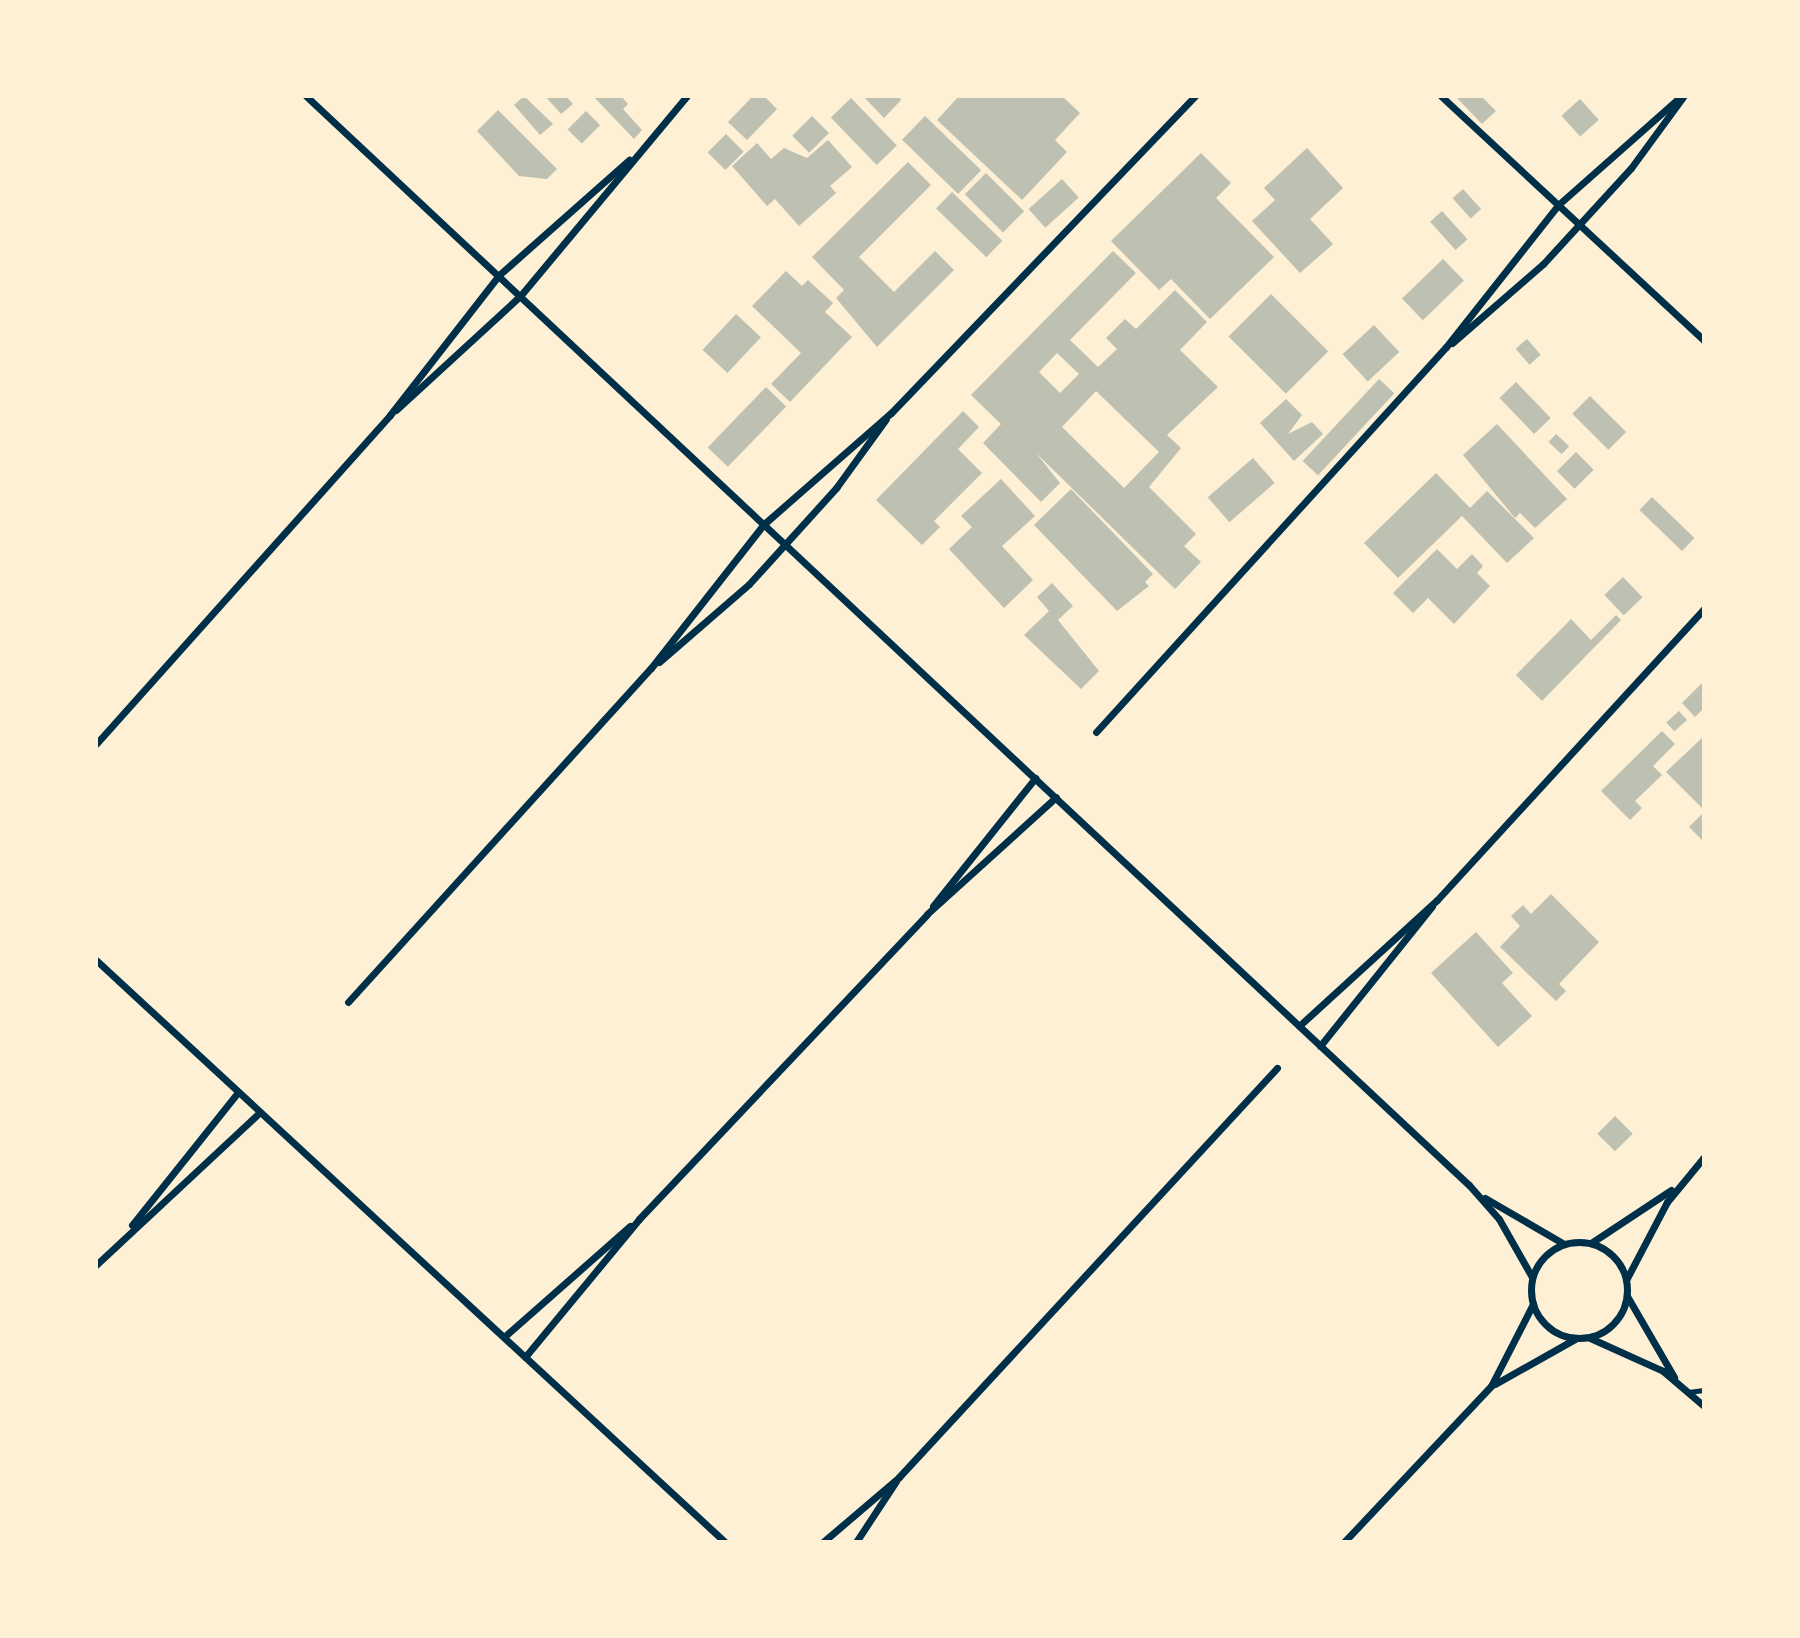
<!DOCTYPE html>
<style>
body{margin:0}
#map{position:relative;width:1800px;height:1638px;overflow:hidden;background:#fdf0d5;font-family:Quicksand,sans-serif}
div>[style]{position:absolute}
.building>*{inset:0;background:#bec0b2;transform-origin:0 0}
.service>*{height:5px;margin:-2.5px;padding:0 2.5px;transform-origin:2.5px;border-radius:2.5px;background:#003049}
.minor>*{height:7px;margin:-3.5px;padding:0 3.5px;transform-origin:3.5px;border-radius:3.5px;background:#003049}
.minor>.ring{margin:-3.5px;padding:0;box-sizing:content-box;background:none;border:7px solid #003049;border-radius:50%}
span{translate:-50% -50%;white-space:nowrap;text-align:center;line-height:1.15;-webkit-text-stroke:7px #fdf0d5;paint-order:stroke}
.frame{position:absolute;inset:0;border:98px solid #fdf0d5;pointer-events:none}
</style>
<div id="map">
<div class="building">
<i style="clip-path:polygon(524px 96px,553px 124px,540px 135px,514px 105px)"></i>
<i style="clip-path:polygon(545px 96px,566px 96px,573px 104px,561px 114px)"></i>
<i style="clip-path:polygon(593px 96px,621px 96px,628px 104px,623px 109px,642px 130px,634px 139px)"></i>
<i style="clip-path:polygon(753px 96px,764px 96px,777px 109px,747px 140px,728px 122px)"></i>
<i style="clip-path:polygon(863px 96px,898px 96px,901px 100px,884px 118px)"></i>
<i style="clip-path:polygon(959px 96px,1062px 96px,1080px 113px,1055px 140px,1067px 152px,1022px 200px,937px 120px)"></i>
<i style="clip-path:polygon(1455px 96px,1481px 96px,1496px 111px,1482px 124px)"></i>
<i style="left:851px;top:98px;width:66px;height:28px;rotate:46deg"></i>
<i style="left:1580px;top:99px;width:28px;height:25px;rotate:48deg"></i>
<i style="clip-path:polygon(498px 110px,557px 169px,547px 179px,519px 176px,477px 131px)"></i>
<i style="left:586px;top:111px;width:20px;height:26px;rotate:45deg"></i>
<i style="left:812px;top:116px;width:24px;height:28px;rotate:45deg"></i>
<i style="left:925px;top:116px;width:78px;height:33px;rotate:44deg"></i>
<i style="left:726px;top:134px;width:25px;height:26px;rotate:45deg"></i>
<i style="clip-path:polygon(828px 140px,852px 167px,830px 186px,836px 193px,799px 226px,775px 199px,767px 206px,732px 166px,757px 143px,771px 159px,784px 148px,807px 158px)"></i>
<i style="clip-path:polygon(1307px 148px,1343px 188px,1310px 219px,1333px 244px,1300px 273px,1252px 221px,1275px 200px,1264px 188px)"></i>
<i style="clip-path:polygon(1201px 153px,1231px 183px,1216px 198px,1274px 257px,1210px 319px,1171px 279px,1159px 290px,1111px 241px)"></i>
<i style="clip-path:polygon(908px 162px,931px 185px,859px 257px,894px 292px,935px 251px,954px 270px,877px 347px,836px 298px,844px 290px,812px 257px)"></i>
<i style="left:986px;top:173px;width:54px;height:30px;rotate:45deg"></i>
<i style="left:1062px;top:179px;width:25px;height:45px;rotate:48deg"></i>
<i style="left:1463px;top:189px;width:27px;height:14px;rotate:48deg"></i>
<i style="left:952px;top:192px;width:70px;height:23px;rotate:44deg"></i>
<i style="left:1442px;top:211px;width:38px;height:16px;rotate:48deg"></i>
<i style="clip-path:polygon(evenodd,1113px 251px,1136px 273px,1070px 340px,1098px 367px,1117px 349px,1106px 338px,1125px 319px,1136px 329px,1175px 290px,1207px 322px,1180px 350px,1218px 387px,1167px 435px,1181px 448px,1149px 487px,1196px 534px,1184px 546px,1201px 562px,1175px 589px,1036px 453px,1060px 483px,1041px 502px,983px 443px,1001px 424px,971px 395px,1113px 251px,1057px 353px,1079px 374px,1060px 393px,1039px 372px,1057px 353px,1113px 251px,1096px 391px,1159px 452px,1124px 488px,1062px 427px,1096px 391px)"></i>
<i style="left:1443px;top:259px;width:30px;height:57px;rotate:46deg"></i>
<i style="clip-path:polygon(786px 271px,802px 286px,808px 280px,833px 303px,825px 312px,852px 337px,790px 402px,771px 384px,801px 353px,752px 306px)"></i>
<i style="left:1271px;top:294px;width:81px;height:60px;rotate:45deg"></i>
<i style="left:736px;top:314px;width:34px;height:49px;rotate:43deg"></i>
<i style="left:1374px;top:325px;width:37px;height:43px;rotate:47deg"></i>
<i style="left:1527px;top:339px;width:21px;height:15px;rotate:49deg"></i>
<i style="left:1379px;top:379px;width:21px;height:112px;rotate:43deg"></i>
<i style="left:1516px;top:382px;width:50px;height:23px;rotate:46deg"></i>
<i style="left:766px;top:387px;width:28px;height:84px;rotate:44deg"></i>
<i style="left:1590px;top:396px;width:51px;height:25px;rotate:45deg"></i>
<i style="clip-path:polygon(1286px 399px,1302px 415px,1288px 434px,1312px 422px,1323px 434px,1294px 461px,1260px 423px)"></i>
<i style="clip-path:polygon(963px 411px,979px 427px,958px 449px,982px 473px,934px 521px,940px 527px,922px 545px,876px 500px)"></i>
<i style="clip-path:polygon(1497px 424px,1567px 499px,1535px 528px,1520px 513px,1515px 518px,1463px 455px)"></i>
<i style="left:1556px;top:434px;width:18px;height:11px;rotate:43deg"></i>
<i style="left:1576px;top:452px;width:25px;height:27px;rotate:45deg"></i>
<i style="left:1253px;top:458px;width:33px;height:60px;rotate:49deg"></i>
<i style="clip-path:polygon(1436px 473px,1470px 508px,1487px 491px,1534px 538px,1507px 563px,1462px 516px,1398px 578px,1364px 543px)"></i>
<i style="clip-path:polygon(1001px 479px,1035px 516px,1002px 546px,1033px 580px,1004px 608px,949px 549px,972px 527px,961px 516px)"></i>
<i style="clip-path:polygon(1071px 489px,1153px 574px,1145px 582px,1149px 586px,1117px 611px,1034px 525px)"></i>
<i style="left:1652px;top:497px;width:59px;height:18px;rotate:44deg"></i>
<i style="clip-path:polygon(1437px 549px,1457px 569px,1472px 554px,1483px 566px,1477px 573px,1490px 586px,1454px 624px,1428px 598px,1413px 613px,1393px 593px)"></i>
<i style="left:1623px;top:577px;width:28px;height:26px;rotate:46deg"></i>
<i style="clip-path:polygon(1052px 583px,1073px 606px,1058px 620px,1099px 671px,1081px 689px,1024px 635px,1049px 611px,1037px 597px)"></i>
<i style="clip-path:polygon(1616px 615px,1621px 620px,1542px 701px,1516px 675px,1571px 619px,1591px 640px)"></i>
<i style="clip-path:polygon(1702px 683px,1704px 708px,1695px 717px,1682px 703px)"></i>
<i style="left:1679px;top:711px;width:12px;height:17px;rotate:48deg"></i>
<i style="clip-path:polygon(1662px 731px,1675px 744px,1653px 766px,1662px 775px,1635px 801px,1642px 808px,1630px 820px,1601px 791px)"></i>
<i style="clip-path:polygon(1704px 736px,1704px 810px,1666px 772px)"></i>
<i style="clip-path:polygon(1704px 812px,1704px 842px,1689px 827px)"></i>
<i style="clip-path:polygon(1551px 894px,1599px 942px,1559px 984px,1566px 991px,1556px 1001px,1500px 947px,1520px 926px,1511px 916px,1523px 905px,1531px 914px)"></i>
<i style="clip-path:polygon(1476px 932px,1513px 973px,1502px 983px,1532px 1016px,1498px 1047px,1431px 973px)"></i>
<i style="left:1615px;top:1116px;width:25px;height:25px;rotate:45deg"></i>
</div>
<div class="service">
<i style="left:1688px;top:1392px;width:16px;rotate:-7deg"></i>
</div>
<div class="minor">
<i style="left:306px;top:96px;width:1593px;rotate:43.12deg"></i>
<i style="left:1469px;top:1185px;width:45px;rotate:48.6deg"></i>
<i style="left:1499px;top:1219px;width:67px;rotate:60.4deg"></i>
<i style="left:1441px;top:96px;width:359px;rotate:42.9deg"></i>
<i style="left:1452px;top:343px;width:121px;rotate:-41deg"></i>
<i style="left:1543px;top:264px;width:130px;rotate:-47.5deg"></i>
<i style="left:1631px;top:168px;width:88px;rotate:-53.8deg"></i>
<i style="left:396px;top:410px;width:170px;rotate:-42.6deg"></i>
<i style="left:521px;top:295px;width:259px;rotate:-50.2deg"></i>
<i style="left:659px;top:662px;width:119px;rotate:-40.9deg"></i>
<i style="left:749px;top:584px;width:130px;rotate:-47.8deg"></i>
<i style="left:836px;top:488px;width:85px;rotate:-54.1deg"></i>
<i style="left:1096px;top:732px;width:520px;rotate:-47.73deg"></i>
<i style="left:1446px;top:347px;width:181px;rotate:-51.7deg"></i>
<i style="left:1558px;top:205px;width:164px;rotate:-41.5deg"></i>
<i style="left:96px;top:744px;width:441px;rotate:-48.2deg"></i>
<i style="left:390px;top:415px;width:177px;rotate:-52.1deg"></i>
<i style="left:499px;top:275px;width:174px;rotate:-41.5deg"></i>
<i style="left:933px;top:906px;width:164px;rotate:-51.4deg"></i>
<i style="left:96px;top:960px;width:857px;rotate:42.78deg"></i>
<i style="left:348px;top:1002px;width:451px;rotate:-47.8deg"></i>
<i style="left:651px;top:668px;width:183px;rotate:-51.9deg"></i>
<i style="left:764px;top:524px;width:169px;rotate:-41.2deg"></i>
<i style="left:891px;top:413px;width:439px;rotate:-46.2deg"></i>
<i style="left:1299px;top:1026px;width:187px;rotate:-42.4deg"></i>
<i style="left:1437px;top:900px;width:395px;rotate:-47.5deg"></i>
<i style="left:1320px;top:1046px;width:179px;rotate:-51.3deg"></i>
<i style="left:1485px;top:1198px;width:91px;rotate:30.2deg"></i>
<i style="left:132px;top:1225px;width:170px;rotate:-51.4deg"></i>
<i class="ring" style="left:1531px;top:1242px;width:89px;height:89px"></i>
<i style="left:1591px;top:1243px;width:96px;rotate:-33.5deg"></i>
<i style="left:96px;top:1265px;width:224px;rotate:-43deg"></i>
<i style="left:1626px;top:1280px;width:88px;rotate:-62.3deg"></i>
<i style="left:1667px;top:1202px;width:58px;rotate:-50.6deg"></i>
<i style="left:1627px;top:1296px;width:94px;rotate:59.9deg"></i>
<i style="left:504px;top:1337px;width:168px;rotate:-41.4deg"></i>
<i style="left:1590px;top:1338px;width:80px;rotate:24.3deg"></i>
<i style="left:1663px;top:1371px;width:54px;rotate:40.5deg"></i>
<i style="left:525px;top:1357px;width:179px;rotate:-50.4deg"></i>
<i style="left:639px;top:1219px;width:419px;rotate:-46.6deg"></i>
<i style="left:927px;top:914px;width:174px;rotate:-42.2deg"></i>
<i style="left:1495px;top:1384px;width:92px;rotate:-29.4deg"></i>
<i style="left:823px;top:1542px;width:100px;rotate:-40.5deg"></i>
<i style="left:899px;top:1477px;width:557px;rotate:-47.26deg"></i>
<i style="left:856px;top:1542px;width:73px;rotate:-56.7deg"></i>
<i style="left:1344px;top:1542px;width:214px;rotate:-46.7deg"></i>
<i style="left:1491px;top:1386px;width:92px;rotate:-62.9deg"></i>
</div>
<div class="frame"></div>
</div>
